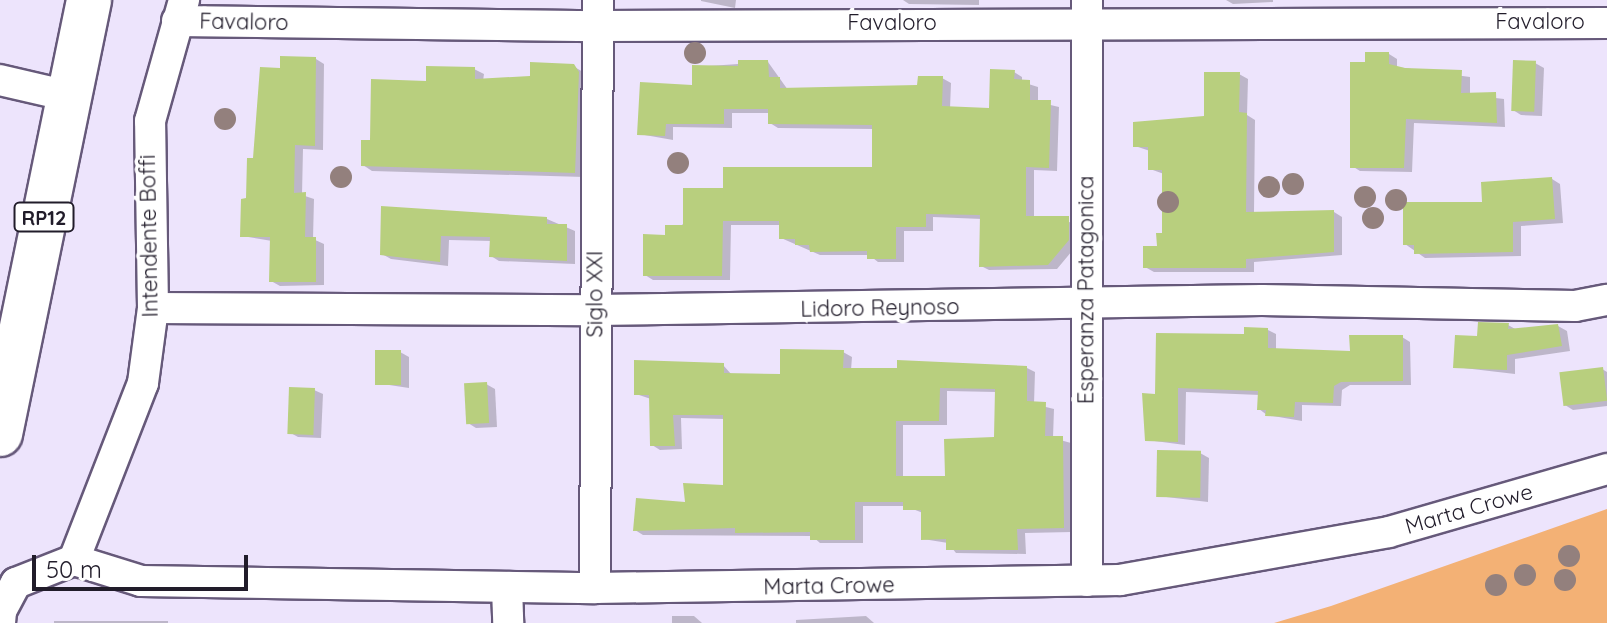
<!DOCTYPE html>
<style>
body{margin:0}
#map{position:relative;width:1607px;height:623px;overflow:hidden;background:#ede4fc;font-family:Quicksand,sans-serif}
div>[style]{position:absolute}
.green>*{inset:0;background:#f3b175}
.shadow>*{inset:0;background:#0003;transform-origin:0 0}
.building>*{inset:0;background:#b8cf7e;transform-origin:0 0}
.roads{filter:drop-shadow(2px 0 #66597a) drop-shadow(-2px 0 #66597a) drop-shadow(0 2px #66597a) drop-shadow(0 -2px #66597a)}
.street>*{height:30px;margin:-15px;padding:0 15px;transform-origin:15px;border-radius:15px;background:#fff}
.primary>*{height:44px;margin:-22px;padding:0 22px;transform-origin:22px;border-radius:22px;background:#fff}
.trees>*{width:22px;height:22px;margin:-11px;border-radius:50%;background:#93807d}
span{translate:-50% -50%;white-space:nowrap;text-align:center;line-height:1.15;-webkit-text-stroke:7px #fff;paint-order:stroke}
.shield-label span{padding:2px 6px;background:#fff;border:2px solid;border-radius:6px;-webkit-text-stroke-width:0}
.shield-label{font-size:20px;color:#211c2a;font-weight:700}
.street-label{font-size:22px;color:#211c2a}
.scale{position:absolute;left:32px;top:555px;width:216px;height:36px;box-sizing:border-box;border:4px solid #211c2a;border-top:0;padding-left:10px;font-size:24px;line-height:28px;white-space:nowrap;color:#211c2a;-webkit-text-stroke:6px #fff;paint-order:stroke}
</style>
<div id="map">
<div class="green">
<i style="clip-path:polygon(1607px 509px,1607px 623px,1274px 623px,1331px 606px)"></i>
</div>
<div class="shadow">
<i style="clip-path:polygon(736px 0,735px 8px,701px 1px,701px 0)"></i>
<i style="clip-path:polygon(903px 0,979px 0,979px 5px,909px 4px)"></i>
<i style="clip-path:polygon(1226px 0,1273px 0,1273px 2px,1233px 4px)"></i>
<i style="clip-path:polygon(1389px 54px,1397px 59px,1397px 67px,1470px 77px,1470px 95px,1504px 99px,1505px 127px,1414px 123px,1412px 172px,1360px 171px,1352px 166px,1367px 64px)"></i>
<i style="clip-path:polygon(316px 59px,324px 64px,323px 150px,303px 149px,302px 195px,314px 199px,313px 239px,324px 244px,324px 285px,280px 286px,271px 281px,272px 241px,242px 236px,255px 160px,282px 70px)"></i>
<i style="clip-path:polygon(768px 62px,788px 90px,919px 87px,942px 78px,951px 83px,950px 109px,990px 110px,1014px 72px,1022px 77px,1022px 82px,1038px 87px,1038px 102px,1059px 107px,1057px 171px,1034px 170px,1034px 218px,1077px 223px,1077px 245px,1057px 269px,989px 270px,981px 266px,982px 219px,933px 217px,933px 231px,904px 231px,904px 262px,878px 262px,869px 255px,820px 255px,781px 238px,781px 225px,731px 225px,730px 280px,653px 280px,645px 275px,667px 237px,725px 190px,874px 169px,874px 129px,778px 128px,770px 123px,770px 113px,732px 113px,732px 128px,673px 127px,673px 140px,639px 134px,694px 87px,694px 67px)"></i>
<i style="clip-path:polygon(1535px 63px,1544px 68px,1542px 116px,1521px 115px,1513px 110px)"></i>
<i style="clip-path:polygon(573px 66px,583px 72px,584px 177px,372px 171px,363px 165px,372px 142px,428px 83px,474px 69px,484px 74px,483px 81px,532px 78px)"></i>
<i style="clip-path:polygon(1239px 74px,1248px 79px,1247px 115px,1255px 120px,1254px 213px,1334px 212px,1342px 217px,1342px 255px,1254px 262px,1254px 272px,1154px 272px,1145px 267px,1164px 235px,1164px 174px,1150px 169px,1150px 151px,1135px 146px,1206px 118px)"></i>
<i style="clip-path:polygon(1552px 179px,1560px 184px,1563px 223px,1521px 226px,1521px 256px,1425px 258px,1405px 244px,1484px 204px)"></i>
<i style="clip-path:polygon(383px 208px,547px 219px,575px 231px,575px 264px,499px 261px,491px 256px,491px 241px,449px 240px,448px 266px,391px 259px,382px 254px)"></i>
<i style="clip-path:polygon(1508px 325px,1517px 330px,1558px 326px,1567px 331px,1570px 351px,1515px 359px,1515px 374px,1455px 367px,1479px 338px)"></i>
<i style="clip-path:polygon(1268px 330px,1276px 334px,1276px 351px,1352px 353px,1402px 337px,1410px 342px,1411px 385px,1350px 385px,1342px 390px,1341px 406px,1302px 405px,1302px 421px,1267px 415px,1259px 409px,1260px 395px,1186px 392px,1185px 445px,1147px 440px,1157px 396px,1245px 336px)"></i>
<i style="clip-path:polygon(400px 352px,409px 357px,409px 388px,376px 383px)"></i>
<i style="clip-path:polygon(evenodd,843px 352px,852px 357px,851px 370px,1027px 368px,1035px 372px,1034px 404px,1054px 409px,1053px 438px,1071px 443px,1072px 532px,1025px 533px,1026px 554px,956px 553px,948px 543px,923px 539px,923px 513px,905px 506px,863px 506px,863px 543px,820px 543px,812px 536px,643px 535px,635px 530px,725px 487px,725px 419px,681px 418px,682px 449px,660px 450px,652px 445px,651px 399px,636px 394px,723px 365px,732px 375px,782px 376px,843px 352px,947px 391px,996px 392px,996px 439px,947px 478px,903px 478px,903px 425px,947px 425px,947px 391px)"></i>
<i style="clip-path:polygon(1602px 369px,1607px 372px,1607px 406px,1573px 410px,1565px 405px)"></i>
<i style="clip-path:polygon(486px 384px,495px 389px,497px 427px,476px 428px,468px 423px)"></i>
<i style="clip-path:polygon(314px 390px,323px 394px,321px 438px,298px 437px,289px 432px)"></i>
<i style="clip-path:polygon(1200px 453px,1209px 458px,1208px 502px,1158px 496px)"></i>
<i style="clip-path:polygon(672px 616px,694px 616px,702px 623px,672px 623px)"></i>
<i style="clip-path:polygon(866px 616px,874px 623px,796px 623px,796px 620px)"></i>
<i style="left:54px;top:621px;width:114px;height:2px"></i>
</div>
<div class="building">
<i style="clip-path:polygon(1365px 52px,1389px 52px,1389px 64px,1405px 68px,1462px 70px,1461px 93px,1496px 92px,1497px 123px,1406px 119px,1404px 168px,1350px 168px,1350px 62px,1365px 62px)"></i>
<i style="clip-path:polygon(280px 56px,316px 57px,315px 146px,295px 145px,294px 193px,306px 192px,305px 237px,316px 237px,316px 282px,269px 282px,270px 237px,240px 237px,241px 199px,246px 198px,247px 158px,253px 158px,260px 67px,280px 68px)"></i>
<i style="clip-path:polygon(738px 60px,768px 60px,769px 77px,780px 77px,780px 88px,917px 85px,918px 76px,943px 76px,942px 106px,989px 108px,990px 69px,1015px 70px,1014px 79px,1030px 80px,1030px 100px,1051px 100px,1049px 168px,1026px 167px,1026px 216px,1069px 216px,1069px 240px,1048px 265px,979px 267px,980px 215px,926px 214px,926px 227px,896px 227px,896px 259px,867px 259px,867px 251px,810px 252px,809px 245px,795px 245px,795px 239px,779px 239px,779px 221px,723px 221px,722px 276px,643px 276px,643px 234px,665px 235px,665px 225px,683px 225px,683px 188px,723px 188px,723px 167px,872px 167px,872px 125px,768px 124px,768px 109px,724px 109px,724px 124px,666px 124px,665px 136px,637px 135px,640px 82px,692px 85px,692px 65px,738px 66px)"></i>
<i style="left:1513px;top:60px;width:23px;height:51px;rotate:2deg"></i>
<i style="clip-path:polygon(530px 62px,574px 64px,579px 72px,575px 173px,361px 166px,361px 140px,370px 140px,371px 79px,426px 81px,426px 66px,475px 67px,475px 79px,530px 76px)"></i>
<i style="clip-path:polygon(1204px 72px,1240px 72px,1239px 112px,1247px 113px,1246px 212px,1334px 210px,1334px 252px,1246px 259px,1246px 268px,1143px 268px,1143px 246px,1157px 246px,1156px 233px,1162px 233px,1162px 170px,1148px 170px,1148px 147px,1133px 147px,1133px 122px,1204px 116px)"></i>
<i style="clip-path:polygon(1552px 177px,1555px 219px,1513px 222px,1513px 252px,1414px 254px,1414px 245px,1403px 245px,1403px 202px,1482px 202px,1481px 182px)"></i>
<i style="clip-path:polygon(381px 206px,547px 217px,547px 224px,567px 224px,567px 261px,489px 257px,490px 237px,441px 236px,440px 262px,380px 255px)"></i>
<i style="clip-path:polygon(1478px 322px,1509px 323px,1508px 329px,1558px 324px,1562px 346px,1507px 355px,1507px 370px,1453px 368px,1455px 335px,1477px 336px)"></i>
<i style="clip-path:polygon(1244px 327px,1268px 328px,1268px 348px,1350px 351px,1349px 335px,1403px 335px,1403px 381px,1341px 382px,1334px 386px,1333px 403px,1295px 402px,1294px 417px,1265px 416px,1266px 410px,1257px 410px,1258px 391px,1178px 388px,1178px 442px,1145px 441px,1142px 393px,1155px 394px,1156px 333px,1244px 334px)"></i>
<i style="clip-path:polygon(evenodd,780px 349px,844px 350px,843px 368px,897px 368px,897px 360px,1027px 366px,1027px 401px,1046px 402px,1045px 436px,1063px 436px,1064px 528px,1017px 529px,1018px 550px,946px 550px,946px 539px,921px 540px,921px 510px,903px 510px,903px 502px,855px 502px,855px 540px,810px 540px,810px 532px,735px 533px,735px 528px,633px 531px,636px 498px,685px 502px,683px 483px,723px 485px,723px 415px,673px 415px,675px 446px,650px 446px,649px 395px,634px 395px,634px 360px,724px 363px,724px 373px,780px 374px,780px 349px,940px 388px,995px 389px,994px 437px,944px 439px,945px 476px,896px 476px,896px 421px,939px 421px,940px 388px)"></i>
<i style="left:375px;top:350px;width:26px;height:35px"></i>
<i style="left:1603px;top:367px;width:34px;height:44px;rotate:83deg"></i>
<i style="left:487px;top:382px;width:41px;height:23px;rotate:87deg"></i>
<i style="left:289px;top:387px;width:26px;height:47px;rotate:2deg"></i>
<i style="left:1157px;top:450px;width:44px;height:47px;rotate:1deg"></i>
</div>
<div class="roads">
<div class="street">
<i style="left:1087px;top:0;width:581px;rotate:90deg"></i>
<i style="left:177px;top:21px;width:421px;rotate:0.7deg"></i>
<i style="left:598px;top:26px;width:1009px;rotate:-0.17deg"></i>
<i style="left:0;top:80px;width:71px;rotate:13.1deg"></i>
<i style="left:153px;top:308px;width:442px;rotate:0.3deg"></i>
<i style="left:595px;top:310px;width:667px;rotate:-0.86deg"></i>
<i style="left:1262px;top:300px;width:313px;rotate:1.1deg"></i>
<i style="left:1575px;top:306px;width:33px;rotate:-11deg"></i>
<i style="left:74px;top:560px;width:190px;rotate:-68.7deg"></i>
<i style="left:143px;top:383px;width:76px;rotate:-82.4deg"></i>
<i style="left:153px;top:308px;width:187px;rotate:-90.9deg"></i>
<i style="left:150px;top:121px;width:126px;rotate:-74.3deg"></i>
<i style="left:507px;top:587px;width:36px;rotate:88deg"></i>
<i style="left:595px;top:588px;width:588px;rotate:-89.71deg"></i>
<i style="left:0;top:623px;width:12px;rotate:-85deg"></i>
<i style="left:1px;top:611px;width:32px;rotate:-62deg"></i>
<i style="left:16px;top:583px;width:62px;rotate:-21.6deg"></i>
<i style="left:74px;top:560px;width:70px;rotate:17.4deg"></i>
<i style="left:141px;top:581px;width:454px;rotate:0.9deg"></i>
<i style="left:595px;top:588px;width:525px;rotate:-0.87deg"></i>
<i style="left:1120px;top:580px;width:273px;rotate:-10.1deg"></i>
<i style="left:1389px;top:532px;width:227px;rotate:-16.1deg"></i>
</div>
<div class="primary">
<i style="left:0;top:434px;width:443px;rotate:-78.4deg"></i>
</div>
</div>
<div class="trees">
<i style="left:695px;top:53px"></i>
<i style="left:225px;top:119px"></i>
<i style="left:678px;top:163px"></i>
<i style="left:341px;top:177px"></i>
<i style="left:1293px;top:184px"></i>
<i style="left:1269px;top:187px"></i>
<i style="left:1365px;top:197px"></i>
<i style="left:1396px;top:200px"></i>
<i style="left:1168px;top:202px"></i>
<i style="left:1373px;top:218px"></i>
<i style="left:1569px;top:556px"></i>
<i style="left:1525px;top:575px"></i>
<i style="left:1565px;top:580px"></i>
<i style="left:1496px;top:585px"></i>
</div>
<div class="shield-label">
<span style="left:44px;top:217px">RP12</span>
</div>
<div class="street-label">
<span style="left:244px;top:22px;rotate:1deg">Favaloro</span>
<span style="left:1540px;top:22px">Favaloro</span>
<span style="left:892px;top:23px">Favaloro</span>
<span style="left:149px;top:236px;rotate:-91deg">Intendente Boffi</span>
<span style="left:1086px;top:290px;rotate:-90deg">Esperanza Patagonica</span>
<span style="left:595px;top:294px;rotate:-90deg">Siglo XXI</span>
<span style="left:880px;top:308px;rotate:-1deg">Lidoro Reynoso</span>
<span style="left:1469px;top:509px;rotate:-16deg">Marta Crowe</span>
<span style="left:829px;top:586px;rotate:-1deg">Marta Crowe</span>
</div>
<div class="scale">50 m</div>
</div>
